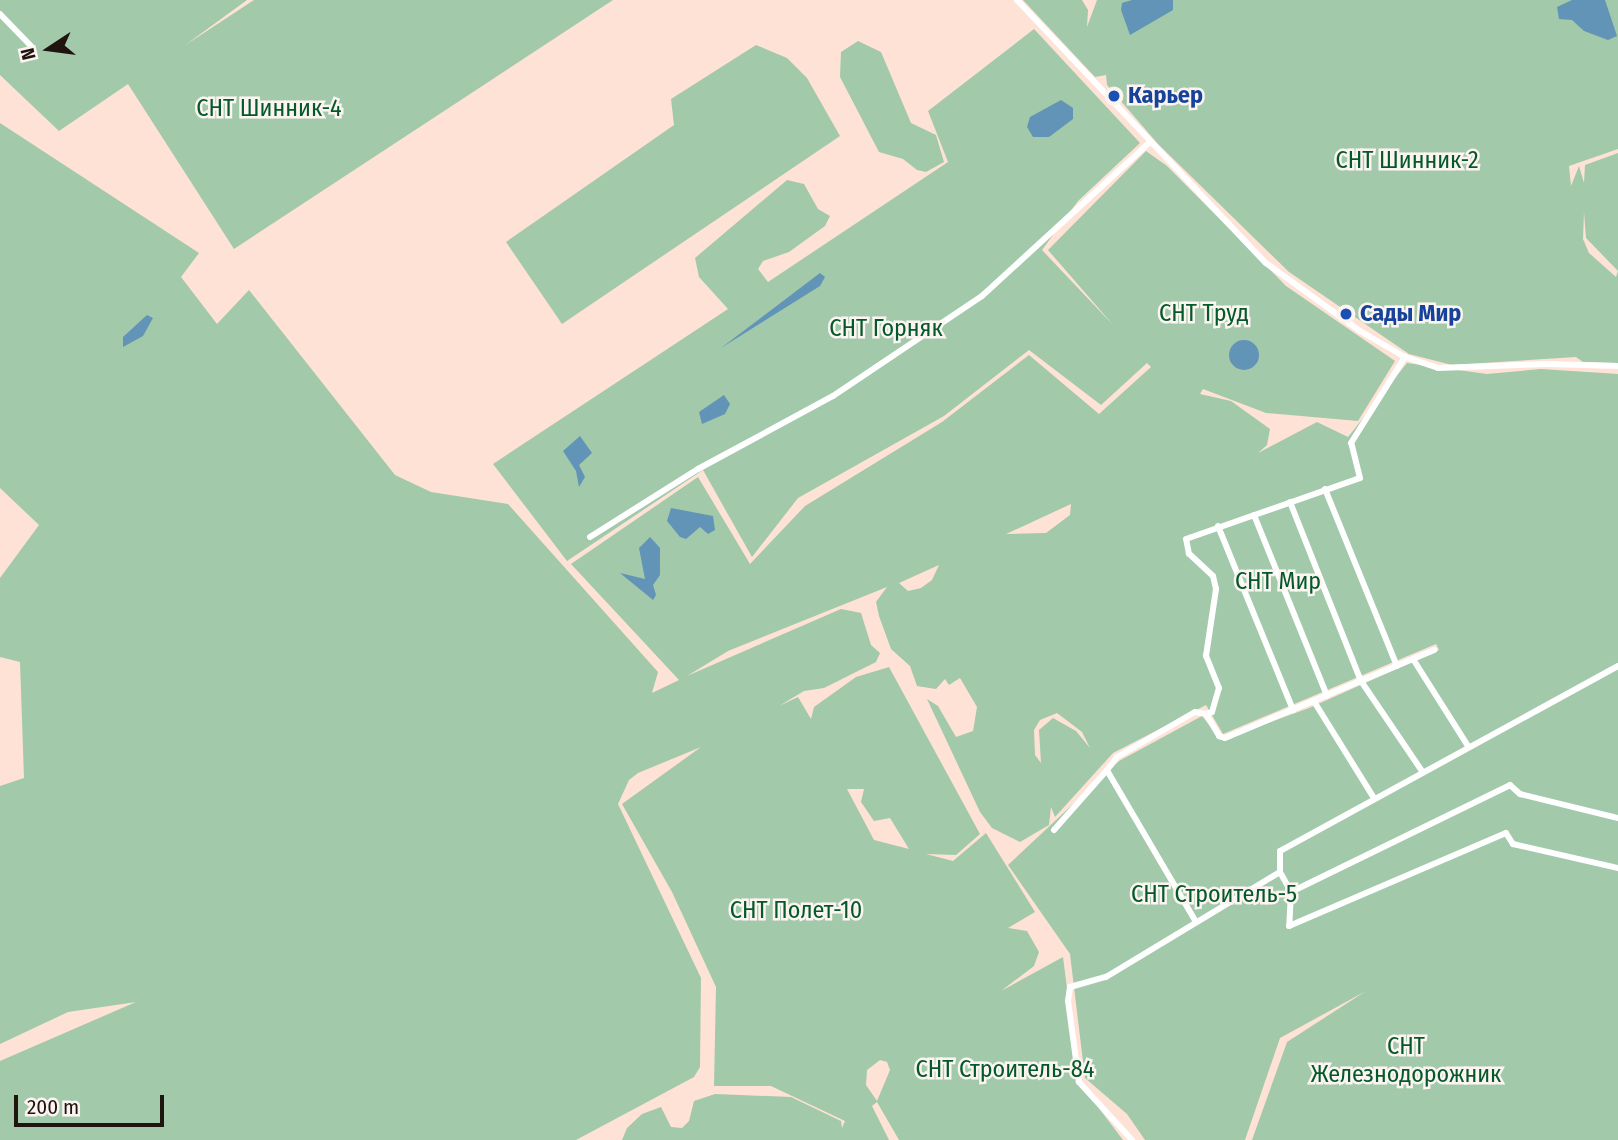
<!DOCTYPE html>
<meta charset="utf-8">
<style>
body{margin:0}
#map{position:relative;width:1618px;height:1140px;overflow:hidden;background:#fee2d6;font-family:"Fira Sans Condensed",sans-serif}
div>[style]{position:absolute}
.green>*{inset:0;background:#a1c9aa}
.water>*{inset:0;background:#6194b7}
.round{border-radius:50%}
.minor>*{height:6px;margin:-3px;padding:0 3px;transform-origin:3px;border-radius:3px;background:#fff}
.dots>*{width:19px;height:19px;translate:-50% -50%;box-sizing:border-box;border:4px solid #fbf4f1;border-radius:50%}
span{translate:-50% -50%;white-space:nowrap;text-align:center;line-height:1.15;-webkit-text-stroke:5px #fbf4f1;paint-order:stroke}
.transit-label{font-size:24px;color:#164399;font-weight:700}
.left{translate:0 -50%;text-align:left}
.park-label{font-size:24px;color:#04592a}
.north{position:absolute;left:14px;top:14px;width:70px;height:70px;-webkit-text-stroke:5px #fbf4f1;paint-order:stroke;rotate:257deg;font-size:19px;font-weight:700;line-height:28px;text-align:center;color:#20140f}
.north::after{content:'';display:block;margin:auto;width:24px;height:32px;background:#20140f;clip-path:polygon(50% 0,100% 100%,50% 72%,0 100%)}
.scale{position:absolute;left:14px;top:1095px;width:150px;height:32px;box-sizing:border-box;border:4px solid #20140f;border-top:0;padding-left:9px;font-size:21px;line-height:24px;white-space:nowrap;color:#20140f;-webkit-text-stroke:5px #fbf4f1;paint-order:stroke}
</style>
<div id="map">
<div class="green">
<i style="clip-path:polygon(0 0,247px 0,184px 46px,254px 0,613px 0,234px 249px,128px 84px,59px 131px,0 75px)"></i>
<i style="clip-path:polygon(evenodd,1023px 0,1082px 0,1088px 10px,1087px 27px,1097px 0,1618px 0,1618px 149px,1569px 166px,1571px 186px,1579px 166px,1584px 183px,1585px 165px,1618px 153px,1618px 363px,1583px 362px,1576px 357px,1452px 365px,1409px 354px,1289px 272px,1158px 144px,1107px 85px,1106px 75px,1095px 77px,1023px 0,1584px 212px,1586px 238px,1618px 271px,1616px 277px,1589px 253px,1583px 239px,1584px 212px)"></i>
<i style="clip-path:polygon(evenodd,1034px 29px,1140px 143px,1078px 201px,1042px 250px,1114px 326px,1048px 250px,1146px 151px,1167px 166px,1286px 286px,1395px 361px,1358px 421px,1266px 413px,1203px 389px,1200px 394px,1231px 401px,1270px 429px,1267px 445px,1258px 453px,1317px 422px,1348px 437px,1407px 363px,1487px 374px,1541px 369px,1618px 374px,1618px 1140px,1252px 1140px,1287px 1042px,1366px 991px,1280px 1038px,1245px 1140px,1145px 1140px,1127px 1114px,1085px 1078px,1070px 954px,1008px 865px,1119px 761px,1202px 716px,1221px 740px,1309px 708px,1439px 650px,1436px 644px,1223px 734px,1206px 705px,1113px 753px,1055px 817px,1051px 807px,1049px 825px,1020px 842px,992px 828px,980px 812px,927px 699px,938px 706px,956px 737px,973px 731px,977px 707px,960px 678px,949px 685px,945px 679px,936px 689px,917px 686px,910px 666px,891px 649px,879px 616px,876px 602px,887px 587px,728px 651px,687px 676px,841px 609px,861px 613px,871px 645px,880px 653px,876px 662px,824px 688px,804px 691px,779px 706px,798px 697px,811px 719px,814px 707px,856px 677px,889px 667px,980px 834px,956px 855px,926px 854px,953px 861px,986px 833px,1035px 912px,1008px 928px,1027px 931px,1039px 952px,1034px 966px,1001px 991px,1063px 957px,1079px 1082px,1123px 1140px,899px 1140px,877px 1102px,872px 1106px,889px 1140px,622px 1140px,627px 1128px,642px 1114px,661px 1107px,671px 1127px,682px 1128px,689px 1121px,694px 1101px,715px 1094px,791px 1097px,841px 1121px,842px 1128px,845px 1121px,771px 1086px,714px 1086px,716px 987px,672px 892px,622px 804px,701px 747px,638px 773px,629px 780px,618px 804px,701px 978px,700px 1067px,694px 1077px,576px 1140px,0 1140px,0 1061px,136px 1002px,68px 1012px,0 1044px,0 786px,24px 778px,20px 662px,0 657px,0 578px,39px 525px,0 488px,0 123px,199px 253px,181px 277px,217px 324px,249px 290px,395px 475px,431px 492px,508px 504px,658px 672px,652px 693px,679px 680px,571px 564px,698px 477px,750px 564px,805px 506px,942px 422px,1029px 355px,1099px 414px,1151px 367px,1147px 363px,1101px 405px,1029px 350px,944px 416px,798px 498px,752px 557px,703px 470px,567px 561px,493px 464px,728px 309px,699px 277px,695px 258px,787px 180px,804px 184px,818px 209px,830px 216px,825px 226px,789px 252px,763px 261px,758px 269px,768px 282px,948px 162px,928px 111px,1034px 29px,1071px 504px,1070px 515px,1046px 533px,1006px 534px,1071px 504px,1034px 29px,939px 565px,932px 580px,921px 588px,908px 591px,899px 583px,939px 565px,1034px 29px,1057px 713px,1082px 732px,1090px 748px,1076px 731px,1053px 718px,1039px 730px,1041px 763px,1035px 755px,1034px 730px,1040px 720px,1057px 713px,1034px 29px,847px 789px,864px 789px,861px 802px,874px 821px,890px 818px,909px 849px,874px 840px,847px 789px,1034px 29px,880px 1060px,887px 1062px,890px 1070px,877px 1101px,866px 1085px,867px 1070px,880px 1060px)"></i>
<i style="clip-path:polygon(858px 41px,881px 52px,911px 123px,936px 135px,944px 162px,926px 172px,917px 170px,903px 159px,879px 152px,840px 77px,841px 52px)"></i>
<i style="clip-path:polygon(756px 45px,787px 58px,807px 78px,840px 136px,562px 324px,506px 242px,674px 125px,671px 99px)"></i>
</div>
<div class="water">
<i style="clip-path:polygon(1132px 0,1173px 0,1173px 10px,1130px 35px,1121px 10px,1122px 3px)"></i>
<i style="clip-path:polygon(1572px 0,1605px 0,1617px 36px,1608px 40px,1584px 31px,1572px 20px,1559px 19px,1557px 7px)"></i>
<i style="clip-path:polygon(1061px 100px,1073px 108px,1073px 119px,1049px 137px,1033px 137px,1027px 127px,1030px 117px)"></i>
<i style="clip-path:polygon(820px 273px,825px 277px,820px 286px,721px 348px)"></i>
<i style="clip-path:polygon(147px 315px,153px 318px,143px 336px,123px 347px,123px 337px)"></i>
<i class="round" style="left:1229px;top:340px;width:30px;height:30px"></i>
<i style="clip-path:polygon(724px 395px,730px 404px,725px 414px,702px 424px,699px 412px)"></i>
<i style="clip-path:polygon(580px 436px,592px 453px,579px 465px,585px 477px,579px 487px,576px 471px,563px 451px)"></i>
<i style="clip-path:polygon(671px 508px,713px 516px,715px 530px,708px 534px,700px 527px,686px 539px,680px 537px,667px 521px)"></i>
<i style="clip-path:polygon(650px 537px,660px 548px,660px 575px,653px 585px,656px 595px,653px 600px,620px 573px,645px 579px,639px 548px)"></i>
</div>
<div class="minor">
<i style="left:1017px;top:0;width:362px;rotate:46.6deg"></i>
<i style="left:1266px;top:263px;width:116px;rotate:35.9deg"></i>
<i style="left:1360px;top:331px;width:52px;rotate:30deg"></i>
<i style="left:1405px;top:357px;width:35px;rotate:18deg"></i>
<i style="left:1438px;top:368px;width:109px;rotate:-2.1deg"></i>
<i style="left:1547px;top:364px;width:71px;rotate:1.6deg"></i>
<i style="left:0;top:14px;width:46px;rotate:45.9deg"></i>
<i style="left:1325px;top:489px;width:191px;rotate:67.9deg"></i>
<i style="left:1290px;top:502px;width:193px;rotate:68.4deg"></i>
<i style="left:1361px;top:681px;width:109px;rotate:55.9deg"></i>
<i style="left:1254px;top:515px;width:195px;rotate:68deg"></i>
<i style="left:1218px;top:526px;width:199px;rotate:67.8deg"></i>
<i style="left:590px;top:537px;width:128px;rotate:-32.2deg"></i>
<i style="left:698px;top:469px;width:153px;rotate:-28.4deg"></i>
<i style="left:833px;top:396px;width:179px;rotate:-33.9deg"></i>
<i style="left:982px;top:296px;width:226px;rotate:-42.5deg"></i>
<i style="left:1413px;top:659px;width:103px;rotate:57.7deg"></i>
<i style="left:1618px;top:666px;width:385px;rotate:151.3deg"></i>
<i style="left:1280px;top:851px;width:21px;rotate:90deg"></i>
<i style="left:1280px;top:872px;width:23px;rotate:61deg"></i>
<i style="left:1291px;top:892px;width:34px;rotate:93deg"></i>
<i style="left:1289px;top:926px;width:236px;rotate:-23.2deg"></i>
<i style="left:1506px;top:833px;width:13px;rotate:58deg"></i>
<i style="left:1513px;top:844px;width:108px;rotate:12.9deg"></i>
<i style="left:1315px;top:703px;width:112px;rotate:58.2deg"></i>
<i style="left:1206px;top:714px;width:6px;rotate:-18deg"></i>
<i style="left:1212px;top:712px;width:25px;rotate:-74deg"></i>
<i style="left:1219px;top:688px;width:35px;rotate:-112deg"></i>
<i style="left:1206px;top:656px;width:68px;rotate:-81.5deg"></i>
<i style="left:1216px;top:589px;width:13px;rotate:-103deg"></i>
<i style="left:1213px;top:576px;width:33px;rotate:-137deg"></i>
<i style="left:1189px;top:554px;width:15px;rotate:-101deg"></i>
<i style="left:1186px;top:539px;width:184px;rotate:-19.3deg"></i>
<i style="left:1360px;top:478px;width:36px;rotate:-104deg"></i>
<i style="left:1351px;top:443px;width:102px;rotate:-57.9deg"></i>
<i style="left:1054px;top:830px;width:80px;rotate:-48.5deg"></i>
<i style="left:1291px;top:892px;width:244px;rotate:-26deg"></i>
<i style="left:1510px;top:785px;width:13px;rotate:42deg"></i>
<i style="left:1520px;top:794px;width:101px;rotate:13.8deg"></i>
<i style="left:1196px;top:922px;width:176px;rotate:-120.4deg"></i>
<i style="left:1107px;top:770px;width:16px;rotate:-52deg"></i>
<i style="left:1117px;top:757px;width:90px;rotate:-30deg"></i>
<i style="left:1195px;top:712px;width:11px;rotate:10deg"></i>
<i style="left:1206px;top:714px;width:26px;rotate:59deg"></i>
<i style="left:1219px;top:736px;width:6px;rotate:18deg"></i>
<i style="left:1225px;top:738px;width:227px;rotate:-22.8deg"></i>
<i style="left:1132px;top:1140px;width:79px;rotate:-132.4deg"></i>
<i style="left:1079px;top:1082px;width:82px;rotate:-97.7deg"></i>
<i style="left:1068px;top:1001px;width:14px;rotate:-82deg"></i>
<i style="left:1070px;top:987px;width:37px;rotate:-16deg"></i>
<i style="left:1106px;top:977px;width:203px;rotate:-31.1deg"></i>
</div>
<div class="dots">
<i style="left:1114px;top:96px;background:#1a4fb4"></i>
<i style="left:1346px;top:314px;background:#1a4fb4"></i>
</div>
<div class="transit-label">
<span class="left" style="left:1128px;top:96px">Карьер</span>
<span class="left" style="left:1360px;top:314px">Сады Мир</span>
</div>
<div class="park-label">
<span style="left:269px;top:109px">СНТ Шинник-4</span>
<span style="left:1407px;top:161px">СНТ Шинник-2</span>
<span style="left:1204px;top:314px">СНТ Труд</span>
<span style="left:886px;top:329px">СНТ Горняк</span>
<span style="left:1278px;top:582px">СНТ Мир</span>
<span style="left:1214px;top:895px">СНТ Строитель-5</span>
<span style="left:796px;top:911px">СНТ Полет-10</span>
<span style="left:1406px;top:1061px">СНТ<br>Железнодорожник</span>
<span style="left:1005px;top:1070px">СНТ Строитель-84</span>
</div>
<div class="north">N</div>
<div class="scale">200 m</div>
</div>
